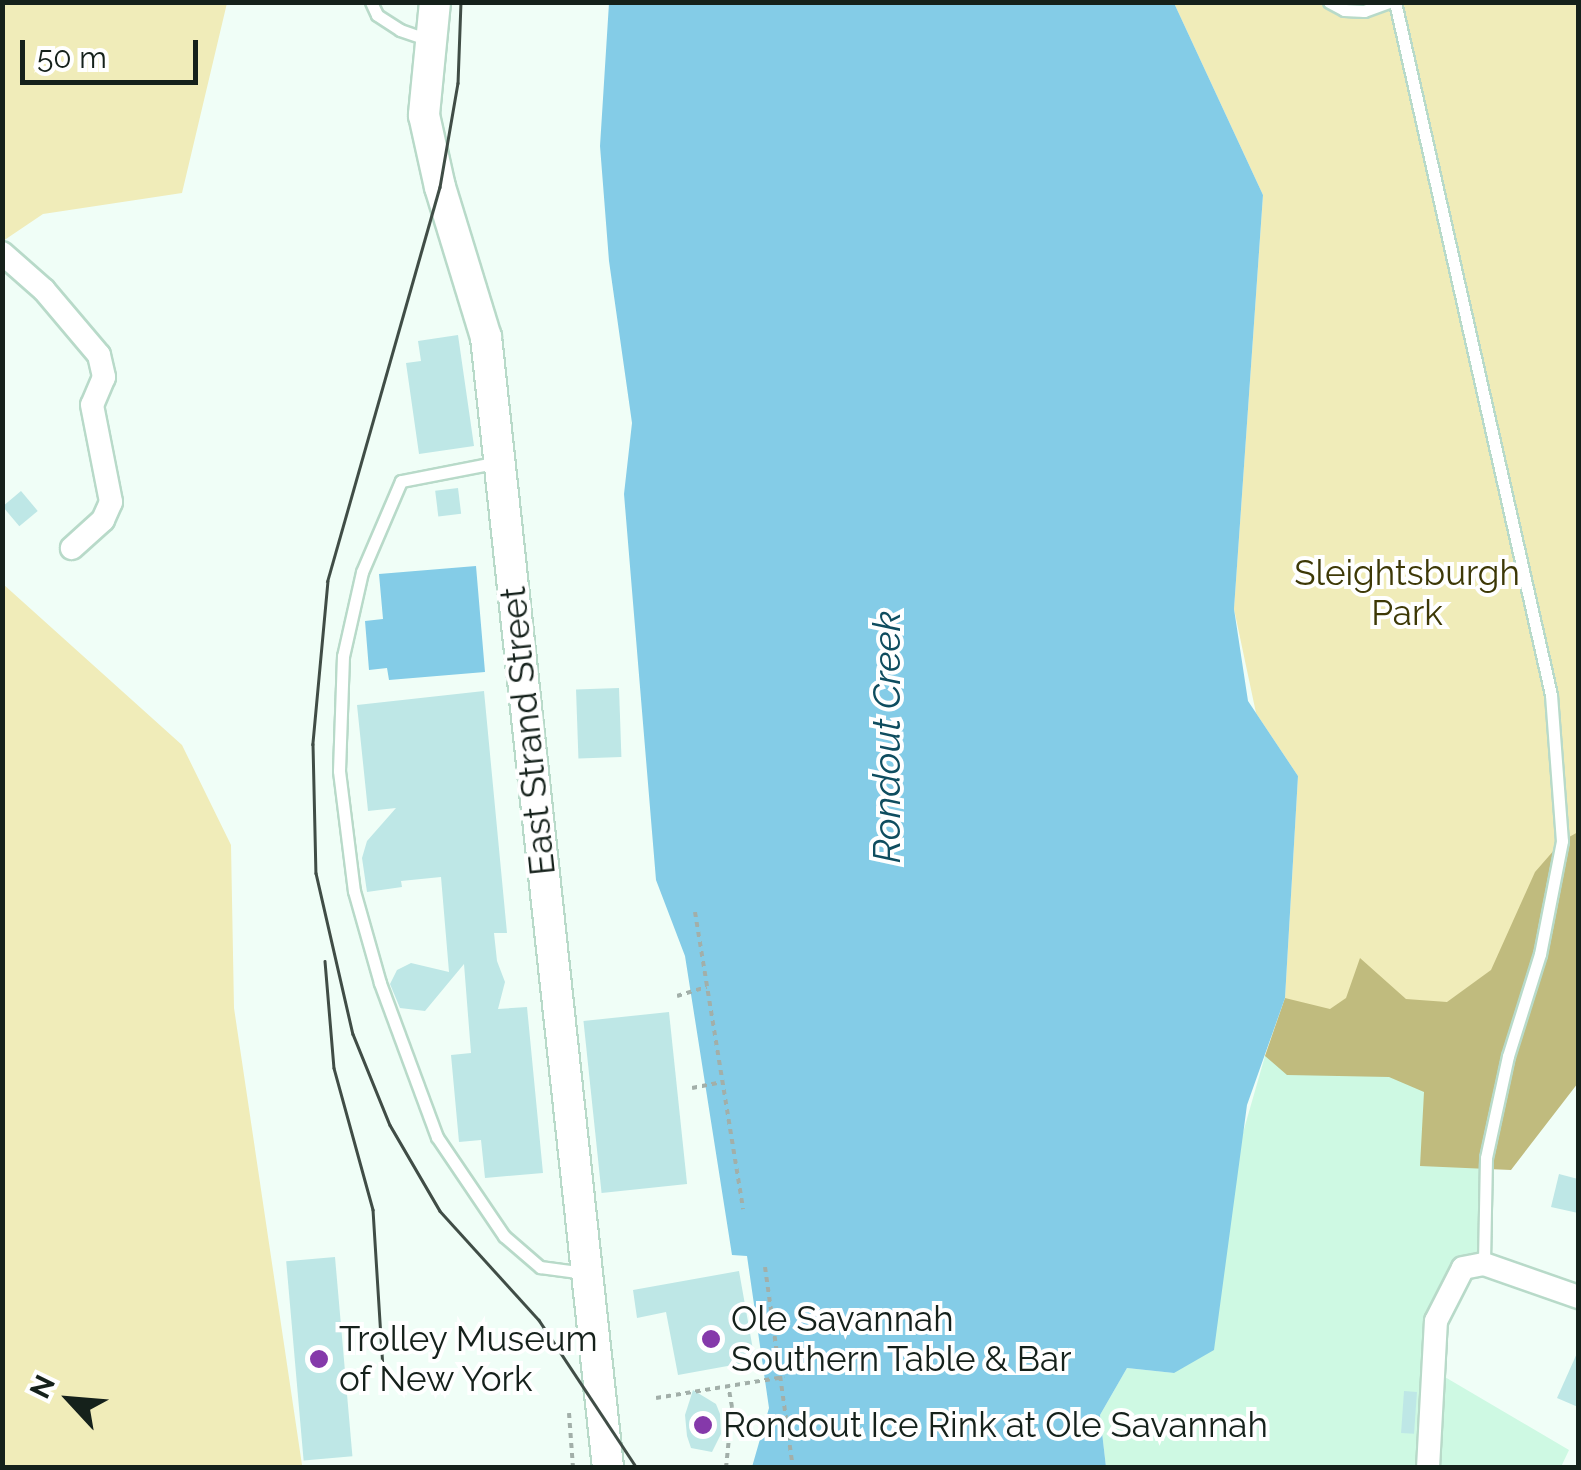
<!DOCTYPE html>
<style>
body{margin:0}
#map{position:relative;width:1581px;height:1470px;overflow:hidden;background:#f0fef7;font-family:Raleway,sans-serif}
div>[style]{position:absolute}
.built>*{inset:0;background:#cef9e3}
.green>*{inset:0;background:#f0ecb9}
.forest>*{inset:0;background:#c0bb7e}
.water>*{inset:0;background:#84cce7}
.building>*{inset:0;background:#bee7e6;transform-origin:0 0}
.path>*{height:4px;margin-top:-2px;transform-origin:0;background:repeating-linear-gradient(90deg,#a2afa9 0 5px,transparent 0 10px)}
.roads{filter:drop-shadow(2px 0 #b8dac9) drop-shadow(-2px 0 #b8dac9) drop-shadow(0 2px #b8dac9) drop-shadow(0 -2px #b8dac9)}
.service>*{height:11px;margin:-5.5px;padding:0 5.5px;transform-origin:5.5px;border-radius:5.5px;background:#fff}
.minor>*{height:22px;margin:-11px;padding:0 11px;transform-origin:11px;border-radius:11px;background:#fff}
.tertiary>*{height:30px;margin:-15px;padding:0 15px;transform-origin:15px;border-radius:15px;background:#fff}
.tram>*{height:2.5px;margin:-1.25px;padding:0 1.25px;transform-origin:1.25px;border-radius:1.25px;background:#404d46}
.dots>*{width:28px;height:28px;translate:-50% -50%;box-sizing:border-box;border:5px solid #fff;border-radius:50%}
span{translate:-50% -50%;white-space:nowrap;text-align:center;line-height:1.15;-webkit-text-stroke:8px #fff;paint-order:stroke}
.park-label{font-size:35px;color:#3d3806}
.street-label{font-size:35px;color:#15211b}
.poi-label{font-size:35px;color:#15211b}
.left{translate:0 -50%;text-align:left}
.water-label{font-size:38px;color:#0f4d5f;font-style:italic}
.frame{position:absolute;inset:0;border:5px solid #15211b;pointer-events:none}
.north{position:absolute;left:20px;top:1350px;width:100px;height:100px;-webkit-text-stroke:8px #fff;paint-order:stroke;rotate:296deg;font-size:28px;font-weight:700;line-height:40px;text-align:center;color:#15211b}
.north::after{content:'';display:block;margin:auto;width:35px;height:45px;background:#15211b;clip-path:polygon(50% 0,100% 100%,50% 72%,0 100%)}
.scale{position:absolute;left:20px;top:40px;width:178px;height:45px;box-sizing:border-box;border:5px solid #15211b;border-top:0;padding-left:12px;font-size:30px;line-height:35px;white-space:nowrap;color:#15211b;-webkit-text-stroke:8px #fff;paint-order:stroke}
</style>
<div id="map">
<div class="built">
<i style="clip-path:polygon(1265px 1056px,1508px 1056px,1486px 1158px,1484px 1264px,1463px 1268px,1433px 1370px,1569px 1450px,1561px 1467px,1106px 1467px,1100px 1415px,1127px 1368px,1174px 1373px)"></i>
</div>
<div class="green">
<i style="clip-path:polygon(3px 2px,227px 3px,182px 193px,43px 214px,3px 241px)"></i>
<i style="clip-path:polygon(1174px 3px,1578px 3px,1578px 1050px,1508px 1056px,1265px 1056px,1285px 998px,1298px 776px,1256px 713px,1234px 609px,1263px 195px)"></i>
<i style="clip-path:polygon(3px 584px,182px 745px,231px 845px,234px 1008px,302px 1465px,402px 1467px,3px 1467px)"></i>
</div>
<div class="forest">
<i style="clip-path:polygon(1578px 832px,1578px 1083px,1511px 1170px,1420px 1166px,1424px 1092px,1389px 1077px,1287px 1075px,1265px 1056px,1285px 998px,1330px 1009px,1346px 998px,1360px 958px,1406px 999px,1447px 1002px,1491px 970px,1535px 872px,1562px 841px)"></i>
</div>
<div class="water">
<i style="clip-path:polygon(609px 3px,1174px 3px,1263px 195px,1234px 609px,1248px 701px,1298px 776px,1285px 998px,1247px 1105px,1214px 1350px,1174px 1373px,1127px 1368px,1100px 1415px,1106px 1467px,752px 1467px,769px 1408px,747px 1256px,732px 1255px,685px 956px,656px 880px,624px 494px,632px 423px,609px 261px,600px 146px)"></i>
<i style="clip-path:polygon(476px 566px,485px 672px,389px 680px,387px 668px,369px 670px,365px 621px,383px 619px,379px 574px)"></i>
</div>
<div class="building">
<i style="clip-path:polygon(458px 335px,474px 446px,419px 454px,406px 363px,421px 361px,418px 341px)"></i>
<i style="left:458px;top:488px;width:26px;height:23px;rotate:83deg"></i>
<i style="left:21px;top:491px;width:26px;height:24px;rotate:50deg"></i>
<i style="left:619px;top:688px;width:69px;height:43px;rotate:88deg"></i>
<i style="clip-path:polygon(484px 691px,507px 933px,494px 933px,497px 961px,505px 982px,498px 1009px,527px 1007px,543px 1173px,485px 1178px,481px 1140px,459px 1142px,451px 1055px,471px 1053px,464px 964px,425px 1011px,400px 1008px,390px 984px,397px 970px,411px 963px,449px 972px,441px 877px,401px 881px,402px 887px,367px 892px,362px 858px,367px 841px,396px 808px,368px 811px,357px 705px)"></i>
<i style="left:669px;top:1012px;width:173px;height:86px;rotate:84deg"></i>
<i style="clip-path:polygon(1559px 1174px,1578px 1179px,1578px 1213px,1551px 1207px)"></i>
<i style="left:335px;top:1257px;width:200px;height:49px;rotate:85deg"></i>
<i style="clip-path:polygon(739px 1271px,755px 1361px,678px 1375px,666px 1312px,637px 1318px,633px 1290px)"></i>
<i style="clip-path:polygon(1578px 1351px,1578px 1407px,1557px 1398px)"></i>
<i style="clip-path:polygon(693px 1390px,716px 1404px,720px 1414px,721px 1434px,712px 1452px,691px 1448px,687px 1436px,685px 1415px)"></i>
<i style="left:1404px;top:1391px;width:13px;height:42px;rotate:4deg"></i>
</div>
<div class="path">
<i style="left:695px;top:912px;width:301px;rotate:80.8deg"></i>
<i style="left:677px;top:996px;width:31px;rotate:-17deg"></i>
<i style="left:692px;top:1088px;width:31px;rotate:-11deg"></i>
<i style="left:765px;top:1267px;width:203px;rotate:82.1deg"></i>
<i style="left:656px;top:1398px;width:130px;rotate:-9.3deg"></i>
<i style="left:569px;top:1413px;width:55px;rotate:85.8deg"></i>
<i style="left:726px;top:1468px;width:61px;rotate:-84.4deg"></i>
<i style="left:732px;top:1407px;width:22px;rotate:-100deg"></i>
</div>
<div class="roads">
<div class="service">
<i style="left:371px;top:2px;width:14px;rotate:65deg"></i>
<i style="left:377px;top:15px;width:27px;rotate:33deg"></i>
<i style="left:400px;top:30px;width:31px;rotate:19deg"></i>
<i style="left:1329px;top:2px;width:17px;rotate:28deg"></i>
<i style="left:1344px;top:10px;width:20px;rotate:3deg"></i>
<i style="left:1364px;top:11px;width:27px;rotate:-20deg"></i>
<i style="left:1395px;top:2px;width:710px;rotate:77.31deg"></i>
<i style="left:1551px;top:695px;width:146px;rotate:85.7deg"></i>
<i style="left:1562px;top:841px;width:115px;rotate:101deg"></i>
<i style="left:1540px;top:954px;width:107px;rotate:107.4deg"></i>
<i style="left:1508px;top:1056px;width:104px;rotate:102.2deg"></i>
<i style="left:1486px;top:1158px;width:106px;rotate:91.1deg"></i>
<i style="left:499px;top:462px;width:100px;rotate:169deg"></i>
<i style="left:401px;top:481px;width:99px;rotate:113.2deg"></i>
<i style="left:362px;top:572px;width:86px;rotate:102.7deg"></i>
<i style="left:343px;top:656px;width:115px;rotate:92deg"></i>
<i style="left:339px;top:771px;width:121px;rotate:82.9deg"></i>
<i style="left:354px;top:891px;width:96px;rotate:74.2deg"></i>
<i style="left:380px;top:983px;width:164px;rotate:69.7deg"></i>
<i style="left:437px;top:1137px;width:120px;rotate:55.9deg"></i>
<i style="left:504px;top:1236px;width:48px;rotate:40.7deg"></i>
<i style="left:540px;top:1267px;width:45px;rotate:7.6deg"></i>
</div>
<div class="minor">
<i style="left:2px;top:253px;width:56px;rotate:41.4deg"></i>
<i style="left:44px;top:290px;width:85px;rotate:49.8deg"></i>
<i style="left:99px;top:355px;width:23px;rotate:77deg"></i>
<i style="left:104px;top:377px;width:30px;rotate:113deg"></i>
<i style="left:92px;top:405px;width:99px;rotate:78.9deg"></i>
<i style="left:111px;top:502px;width:20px;rotate:114deg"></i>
<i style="left:103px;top:520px;width:42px;rotate:137.9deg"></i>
<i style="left:1428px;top:1468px;width:147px;rotate:-86.9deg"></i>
<i style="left:1436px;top:1321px;width:59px;rotate:-63deg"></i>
<i style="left:1463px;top:1268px;width:21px;rotate:-11deg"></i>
<i style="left:1484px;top:1264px;width:100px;rotate:19.3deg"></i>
</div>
<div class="tertiary">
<i style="left:435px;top:2px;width:114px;rotate:95.6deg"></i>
<i style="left:424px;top:115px;width:74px;rotate:77.5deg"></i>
<i style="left:440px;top:187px;width:157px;rotate:73deg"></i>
<i style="left:486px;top:337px;width:1138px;rotate:83.84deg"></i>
</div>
</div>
<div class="tram">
<i style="left:461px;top:2px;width:81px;rotate:92.1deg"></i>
<i style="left:458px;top:83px;width:106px;rotate:99.8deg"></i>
<i style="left:440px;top:187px;width:410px;rotate:105.9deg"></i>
<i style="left:328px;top:581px;width:164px;rotate:95.3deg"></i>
<i style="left:313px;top:744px;width:129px;rotate:88.7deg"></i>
<i style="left:316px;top:873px;width:165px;rotate:77.1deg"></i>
<i style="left:353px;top:1034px;width:98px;rotate:67.9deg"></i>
<i style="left:390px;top:1125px;width:99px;rotate:59.8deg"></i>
<i style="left:440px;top:1211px;width:147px;rotate:47.8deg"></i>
<i style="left:539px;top:1320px;width:178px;rotate:56.5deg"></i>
<i style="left:325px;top:961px;width:107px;rotate:85.2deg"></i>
<i style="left:334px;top:1068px;width:147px;rotate:74.6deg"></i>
<i style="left:373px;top:1210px;width:175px;rotate:86.4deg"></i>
</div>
<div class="dots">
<i style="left:711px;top:1339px;background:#8539aa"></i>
<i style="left:319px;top:1359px;background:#8539aa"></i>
<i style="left:703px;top:1425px;background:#8539aa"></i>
</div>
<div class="park-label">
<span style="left:1407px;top:593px">Sleightsburgh<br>Park</span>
</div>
<div class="street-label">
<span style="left:528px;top:731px;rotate:-96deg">East Strand Street</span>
</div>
<div class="poi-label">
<span class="left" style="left:731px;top:1339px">Ole Savannah<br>Southern Table &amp; Bar</span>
<span class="left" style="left:339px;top:1359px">Trolley Museum<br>of New York</span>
<span class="left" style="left:723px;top:1425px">Rondout Ice Rink at Ole Savannah</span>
</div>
<div class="water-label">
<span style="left:887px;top:737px;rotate:-90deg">Rondout Creek</span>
</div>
<div class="frame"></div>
<div class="north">N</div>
<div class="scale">50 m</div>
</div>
